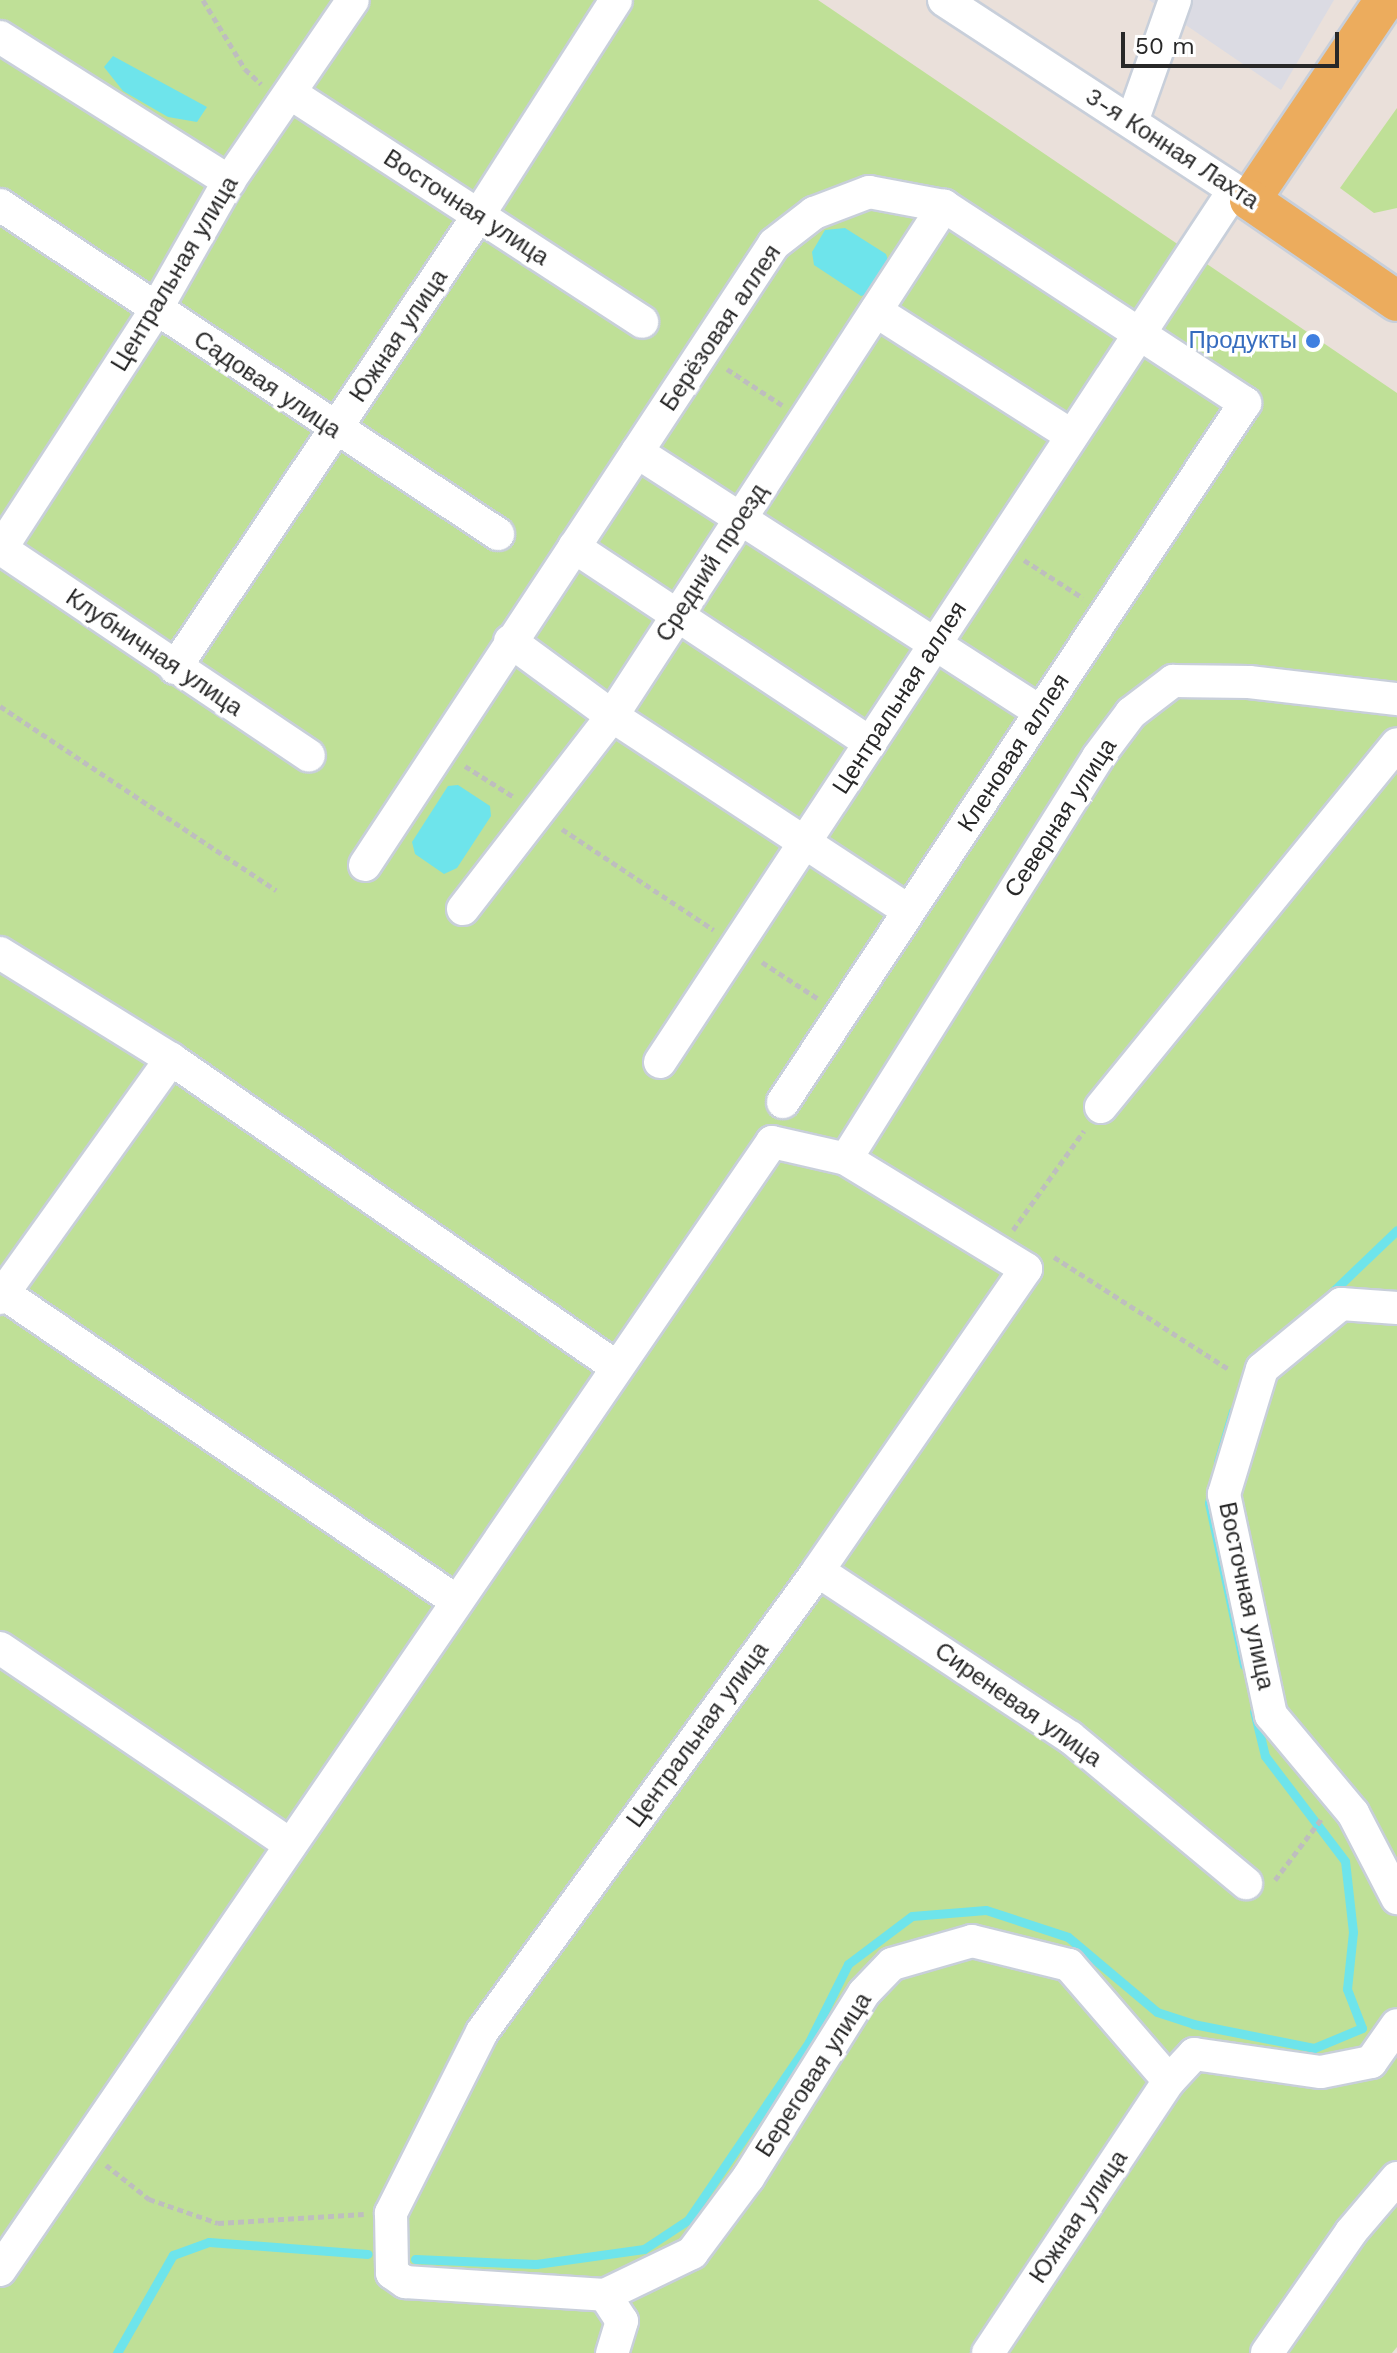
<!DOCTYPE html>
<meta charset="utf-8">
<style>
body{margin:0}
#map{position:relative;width:1397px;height:2353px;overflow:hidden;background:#eae0da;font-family:"Work Sans",sans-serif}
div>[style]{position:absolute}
.industrial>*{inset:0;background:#dbdbe3}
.green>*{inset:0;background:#bfe097}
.water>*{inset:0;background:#6ee4eb}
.stream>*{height:9px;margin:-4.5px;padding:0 4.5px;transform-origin:4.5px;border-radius:4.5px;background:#6ee4eb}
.path>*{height:5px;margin-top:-2.5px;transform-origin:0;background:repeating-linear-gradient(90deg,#bebebe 0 6px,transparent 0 10px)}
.roads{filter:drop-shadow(2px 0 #c8cfda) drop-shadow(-2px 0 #c8cfda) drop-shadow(0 2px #c8cfda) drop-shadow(0 -2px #c8cfda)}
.minor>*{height:32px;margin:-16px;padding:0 16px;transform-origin:16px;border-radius:16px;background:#fff}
.major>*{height:40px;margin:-20px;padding:0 20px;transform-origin:20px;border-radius:20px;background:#ecac5d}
.dots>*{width:22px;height:22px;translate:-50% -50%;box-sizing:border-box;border:4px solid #fff;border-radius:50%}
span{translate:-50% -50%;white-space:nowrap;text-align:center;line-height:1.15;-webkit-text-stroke:7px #fff;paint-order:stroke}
.street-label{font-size:24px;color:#282828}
.shop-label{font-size:24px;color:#366cbe}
.right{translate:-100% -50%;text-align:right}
.scale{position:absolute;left:1121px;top:32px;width:218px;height:36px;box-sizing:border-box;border:4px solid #282828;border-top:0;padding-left:10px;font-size:24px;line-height:28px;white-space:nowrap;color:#282828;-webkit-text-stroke:6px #fff;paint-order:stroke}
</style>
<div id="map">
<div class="industrial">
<i style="clip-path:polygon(1149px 0,1334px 0,1281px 90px)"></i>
</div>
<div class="green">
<i style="clip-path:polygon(0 0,818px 0,1397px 393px,1397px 2347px,1392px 2353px,0 2353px)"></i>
<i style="clip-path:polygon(1397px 108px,1397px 208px,1374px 213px,1340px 188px)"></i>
</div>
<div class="water">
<i style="clip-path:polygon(113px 56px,207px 107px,197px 122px,168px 117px,123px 91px,104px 67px)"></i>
<i style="clip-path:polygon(845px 228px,886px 254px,890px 266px,872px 293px,861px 296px,814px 265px,812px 252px,825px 230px)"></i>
<i style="clip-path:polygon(458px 785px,490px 806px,491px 816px,457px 868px,444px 874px,415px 854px,412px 842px,448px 786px)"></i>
</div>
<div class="stream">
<i style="left:1326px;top:1298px;width:98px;rotate:-43.8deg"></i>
<i style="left:1218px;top:1462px;width:53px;rotate:-73.6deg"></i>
<i style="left:1211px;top:1492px;width:11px;rotate:100deg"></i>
<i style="left:1209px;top:1503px;width:166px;rotate:77.8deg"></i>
<i style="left:415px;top:2259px;width:121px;rotate:2.4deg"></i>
<i style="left:536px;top:2264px;width:109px;rotate:-7.9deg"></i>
<i style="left:644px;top:2249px;width:53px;rotate:-33.4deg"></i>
<i style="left:688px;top:2220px;width:215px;rotate:-55.8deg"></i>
<i style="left:809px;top:2042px;width:87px;rotate:-63.4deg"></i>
<i style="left:848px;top:1964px;width:80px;rotate:-36.9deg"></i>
<i style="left:912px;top:1916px;width:74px;rotate:-4.6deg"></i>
<i style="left:986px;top:1910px;width:86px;rotate:18.2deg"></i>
<i style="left:1068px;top:1937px;width:116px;rotate:40.1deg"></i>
<i style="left:1157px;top:2012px;width:38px;rotate:18deg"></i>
<i style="left:1193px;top:2024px;width:123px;rotate:11.2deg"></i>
<i style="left:1314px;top:2048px;width:52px;rotate:-22.6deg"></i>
<i style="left:1362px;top:2028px;width:42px;rotate:-111deg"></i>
<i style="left:1347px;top:1989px;width:57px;rotate:-84deg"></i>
<i style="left:1353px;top:1932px;width:71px;rotate:-96.4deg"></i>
<i style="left:1345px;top:1861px;width:132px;rotate:-127.3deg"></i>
<i style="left:1265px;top:1756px;width:46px;rotate:-103.7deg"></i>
<i style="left:117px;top:2353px;width:113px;rotate:-60.3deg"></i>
<i style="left:173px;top:2255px;width:38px;rotate:-20deg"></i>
<i style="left:209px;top:2242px;width:159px;rotate:4.3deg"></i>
</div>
<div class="path">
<i style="left:203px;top:0;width:81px;rotate:58.7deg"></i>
<i style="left:245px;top:69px;width:22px;rotate:43deg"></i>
<i style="left:727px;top:369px;width:66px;rotate:33.2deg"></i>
<i style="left:1024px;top:560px;width:70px;rotate:32.8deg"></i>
<i style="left:0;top:706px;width:332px;rotate:33.7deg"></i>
<i style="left:465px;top:766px;width:58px;rotate:32.3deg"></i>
<i style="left:562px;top:829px;width:182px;rotate:33.6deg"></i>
<i style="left:762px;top:962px;width:66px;rotate:33.2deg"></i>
<i style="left:1013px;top:1230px;width:122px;rotate:-54.4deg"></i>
<i style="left:1054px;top:1257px;width:209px;rotate:32.7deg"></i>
<i style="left:1275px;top:1880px;width:78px;rotate:-52.8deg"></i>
<i style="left:106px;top:2165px;width:55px;rotate:38.3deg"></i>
<i style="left:149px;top:2199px;width:73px;rotate:19.2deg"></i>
<i style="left:218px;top:2223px;width:146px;rotate:-3.5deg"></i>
</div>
<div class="roads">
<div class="minor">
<i style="left:944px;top:0;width:366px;rotate:33.2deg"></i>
<i style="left:0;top:37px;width:271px;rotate:32.2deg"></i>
<i style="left:290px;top:93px;width:420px;rotate:33deg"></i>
<i style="left:1132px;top:122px;width:129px;rotate:-70.6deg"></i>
<i style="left:0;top:205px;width:597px;rotate:33.45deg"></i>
<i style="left:876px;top:311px;width:232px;rotate:32.5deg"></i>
<i style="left:637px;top:452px;width:480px;rotate:32.8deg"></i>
<i style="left:574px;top:547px;width:355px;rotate:33.5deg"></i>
<i style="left:0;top:548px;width:372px;rotate:33.9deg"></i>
<i style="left:0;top:550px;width:285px;rotate:-57deg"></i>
<i style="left:155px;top:311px;width:150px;rotate:-60.4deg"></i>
<i style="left:229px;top:181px;width:219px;rotate:-55.6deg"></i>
<i style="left:510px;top:641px;width:127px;rotate:36.3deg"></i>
<i style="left:612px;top:716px;width:355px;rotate:33.3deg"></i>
<i style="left:175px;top:668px;width:544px;rotate:-56.16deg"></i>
<i style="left:478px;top:216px;width:256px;rotate:-57.4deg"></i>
<i style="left:365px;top:865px;width:744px;rotate:-56.63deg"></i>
<i style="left:774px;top:244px;width:51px;rotate:-37.8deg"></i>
<i style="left:814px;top:213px;width:59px;rotate:-20.9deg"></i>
<i style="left:869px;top:192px;width:76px;rotate:10.6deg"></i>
<i style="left:944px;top:206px;width:360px;rotate:33.2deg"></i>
<i style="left:1245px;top:403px;width:838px;rotate:123.46deg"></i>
<i style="left:463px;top:909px;width:244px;rotate:-52.3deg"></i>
<i style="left:612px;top:716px;width:609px;rotate:-56.94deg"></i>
<i style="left:0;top:953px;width:201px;rotate:31.8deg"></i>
<i style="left:171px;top:1059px;width:540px;rotate:34.66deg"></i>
<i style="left:660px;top:1062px;width:1044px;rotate:-56.64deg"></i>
<i style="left:1101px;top:1107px;width:468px;rotate:-50.8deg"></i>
<i style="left:846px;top:1159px;width:474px;rotate:-57.9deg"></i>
<i style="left:1098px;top:757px;width:55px;rotate:-53.1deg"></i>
<i style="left:1131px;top:713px;width:53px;rotate:-37.3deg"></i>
<i style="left:1173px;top:681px;width:76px;rotate:0.8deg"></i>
<i style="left:1249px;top:682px;width:149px;rotate:6.6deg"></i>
<i style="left:0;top:1291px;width:550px;rotate:34.18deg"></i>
<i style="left:0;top:1298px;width:294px;rotate:-54.4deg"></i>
<i style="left:1397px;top:1308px;width:56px;rotate:-175.9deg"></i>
<i style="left:1341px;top:1304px;width:102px;rotate:140.6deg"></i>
<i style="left:1262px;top:1369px;width:131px;rotate:106.9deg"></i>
<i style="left:1224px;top:1494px;width:226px;rotate:78deg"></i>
<i style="left:1271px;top:1715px;width:128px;rotate:50.1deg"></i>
<i style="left:1353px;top:1813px;width:96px;rotate:62.6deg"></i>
<i style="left:818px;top:1571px;width:302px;rotate:33.4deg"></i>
<i style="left:1070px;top:1737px;width:229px;rotate:39.7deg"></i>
<i style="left:0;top:1648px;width:349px;rotate:34.1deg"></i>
<i style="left:0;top:2270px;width:1367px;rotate:-55.61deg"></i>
<i style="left:772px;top:1142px;width:76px;rotate:12.9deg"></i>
<i style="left:846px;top:1159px;width:211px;rotate:31.4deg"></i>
<i style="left:1026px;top:1269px;width:367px;rotate:124.6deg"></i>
<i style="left:818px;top:1571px;width:570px;rotate:126.09deg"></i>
<i style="left:482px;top:2032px;width:203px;rotate:116.7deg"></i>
<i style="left:391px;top:2213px;width:60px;rotate:89deg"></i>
<i style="left:392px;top:2273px;width:16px;rotate:35deg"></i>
<i style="left:405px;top:2282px;width:200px;rotate:3.7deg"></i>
<i style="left:605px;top:2295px;width:97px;rotate:-25.8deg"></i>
<i style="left:692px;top:2253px;width:94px;rotate:-53.3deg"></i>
<i style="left:748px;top:2178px;width:218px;rotate:-57.9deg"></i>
<i style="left:864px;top:1993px;width:40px;rotate:-46deg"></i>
<i style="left:892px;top:1964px;width:83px;rotate:-16deg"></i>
<i style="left:972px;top:1941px;width:100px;rotate:13.9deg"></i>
<i style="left:1069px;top:1965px;width:153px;rotate:49.2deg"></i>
<i style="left:1169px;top:2081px;width:37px;rotate:-47deg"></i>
<i style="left:1194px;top:2054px;width:128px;rotate:8.1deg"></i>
<i style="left:1321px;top:2072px;width:51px;rotate:-11.3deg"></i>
<i style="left:1371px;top:2062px;width:45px;rotate:-54.9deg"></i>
<i style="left:605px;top:2295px;width:31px;rotate:57deg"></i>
<i style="left:622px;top:2321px;width:34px;rotate:107deg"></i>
<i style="left:988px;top:2353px;width:327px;rotate:-56.4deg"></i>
<i style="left:1267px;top:2353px;width:147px;rotate:-55.2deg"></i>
<i style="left:1351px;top:2232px;width:71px;rotate:-49.6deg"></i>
</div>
<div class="major">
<i style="left:1385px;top:0;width:241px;rotate:124deg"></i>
<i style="left:1250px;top:200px;width:178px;rotate:34.5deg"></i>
</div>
</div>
<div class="dots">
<i style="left:1313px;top:341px;background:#3f7fe0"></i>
</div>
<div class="street-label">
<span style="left:1172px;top:149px;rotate:33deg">3-я Конная Лахта</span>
<span style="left:466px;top:208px;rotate:33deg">Восточная улица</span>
<span style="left:175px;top:274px;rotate:-59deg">Центральная улица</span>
<span style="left:721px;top:328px;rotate:-56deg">Берёзовая аллея</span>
<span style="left:399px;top:336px;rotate:-56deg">Южная улица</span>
<span style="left:267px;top:385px;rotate:34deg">Садовая улица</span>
<span style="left:712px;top:563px;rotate:-57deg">Средний проезд</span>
<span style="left:154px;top:653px;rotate:34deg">Клубничная улица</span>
<span style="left:900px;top:698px;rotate:-57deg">Центральная аллея</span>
<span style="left:1014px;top:753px;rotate:-57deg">Кленовая аллея</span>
<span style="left:1061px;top:818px;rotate:-57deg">Северная улица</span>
<span style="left:1246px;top:1596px;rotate:78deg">Восточная улица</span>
<span style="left:1018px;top:1705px;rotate:35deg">Сиреневая улица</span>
<span style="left:698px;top:1735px;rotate:-54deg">Центральная улица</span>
<span style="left:814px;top:2075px;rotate:-57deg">Береговая улица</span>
<span style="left:1079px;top:2217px;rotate:-56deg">Южная улица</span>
</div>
<div class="shop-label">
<span class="right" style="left:1297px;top:341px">Продукты</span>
</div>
<div class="scale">50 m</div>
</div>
